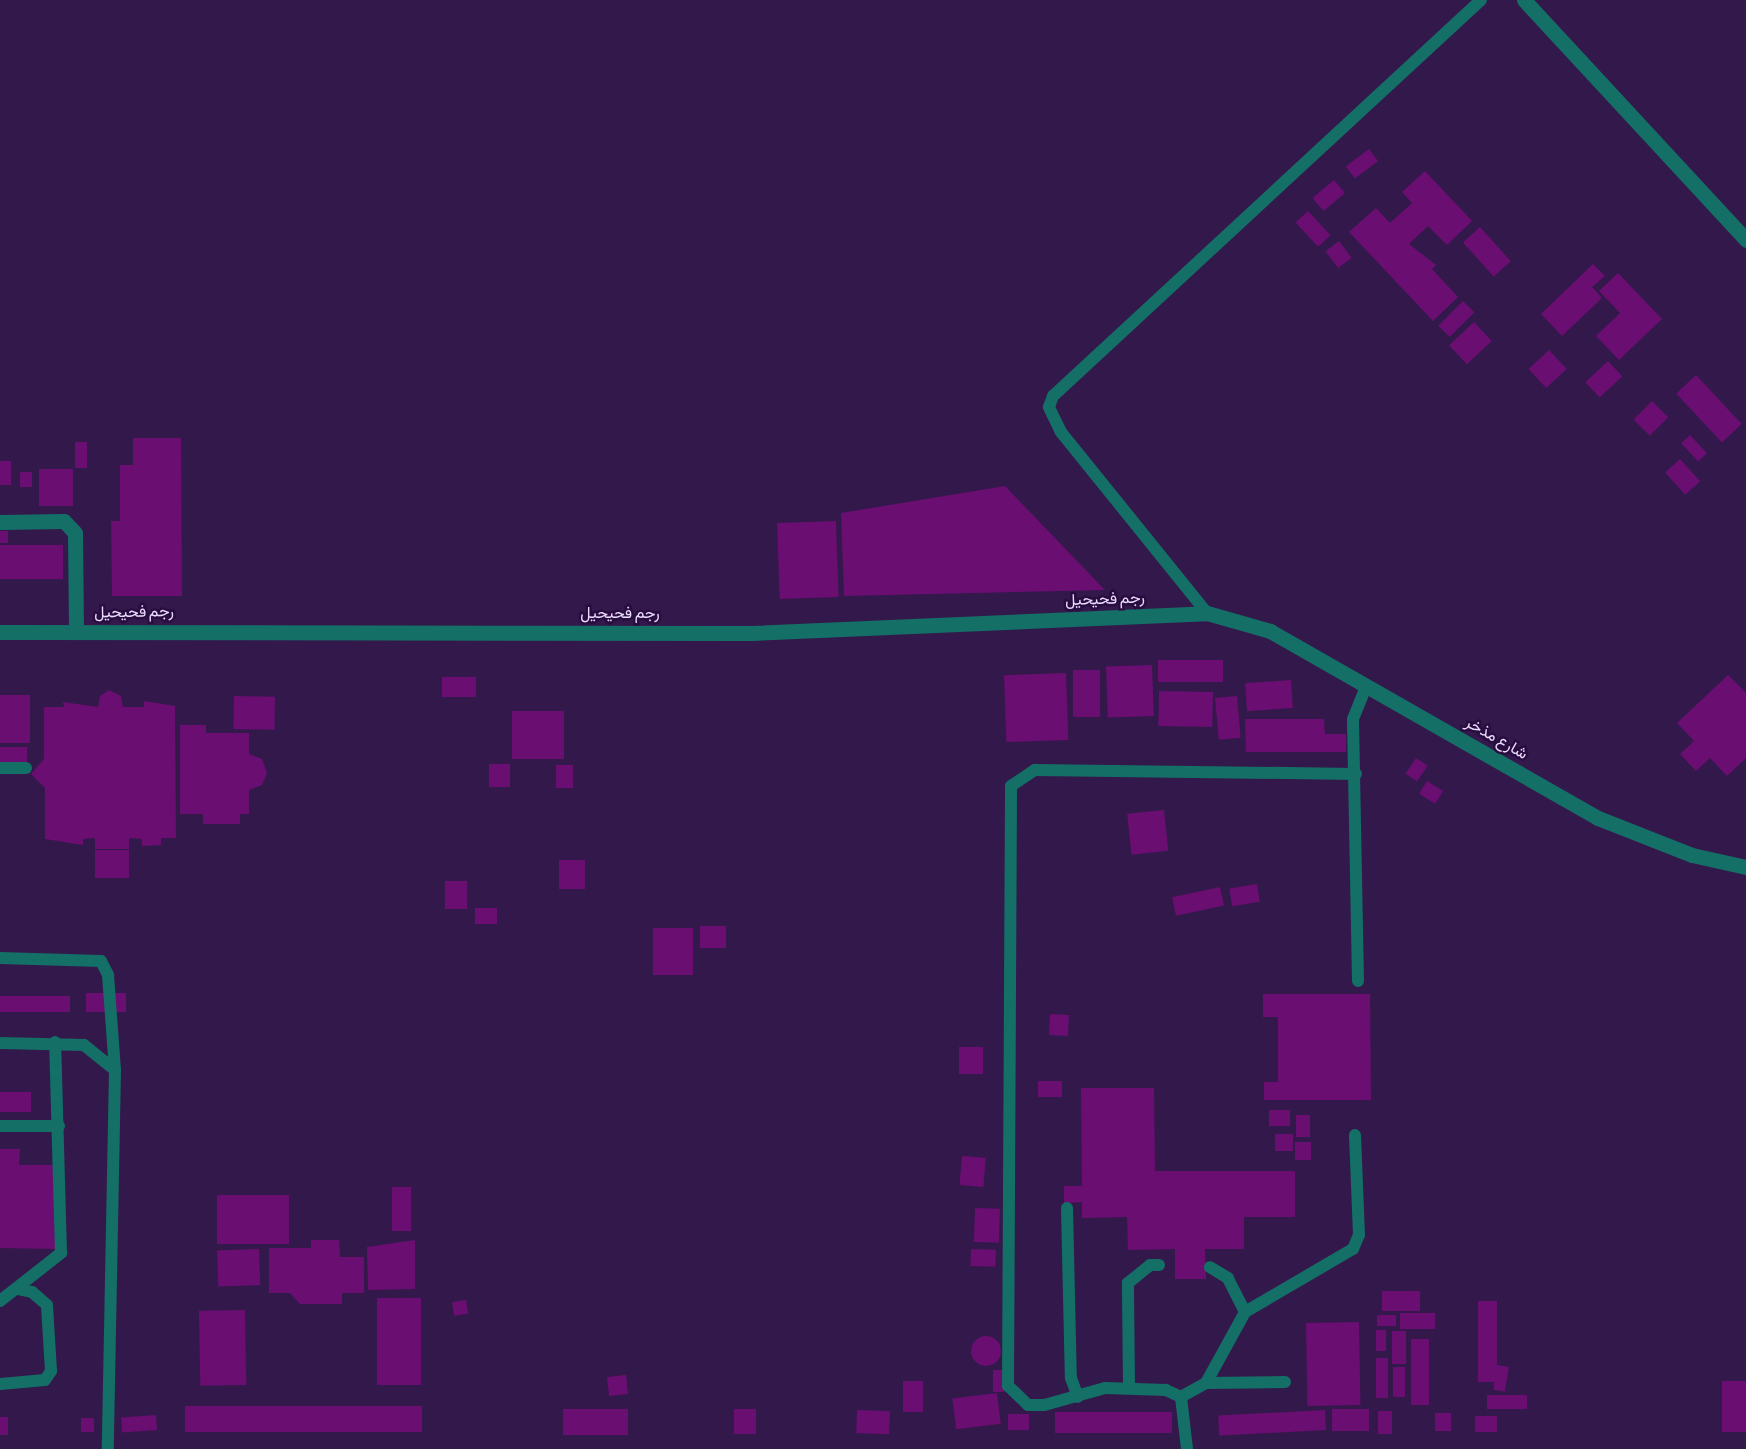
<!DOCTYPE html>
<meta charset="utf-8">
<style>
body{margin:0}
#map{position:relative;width:1746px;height:1449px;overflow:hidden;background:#33184c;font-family:"Sofia Sans Condensed",Vazirmatn,sans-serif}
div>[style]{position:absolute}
.building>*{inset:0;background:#6a0e71;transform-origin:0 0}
.round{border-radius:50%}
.lane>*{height:12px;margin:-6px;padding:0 6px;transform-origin:6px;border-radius:6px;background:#146f66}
.street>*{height:15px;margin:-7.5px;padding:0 7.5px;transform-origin:7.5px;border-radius:7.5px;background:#146f66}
span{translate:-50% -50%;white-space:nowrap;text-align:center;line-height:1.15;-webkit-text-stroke:5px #290d41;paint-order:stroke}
.street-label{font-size:16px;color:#eadcfc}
</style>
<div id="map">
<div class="building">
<i style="left:1369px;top:149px;width:15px;height:29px;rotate:53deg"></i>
<i style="clip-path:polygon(1425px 171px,1472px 221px,1447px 245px,1428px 226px,1409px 244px,1436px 265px,1432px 269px,1458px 297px,1433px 321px,1349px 232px,1376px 208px,1390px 223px,1412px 203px,1402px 192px)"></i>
<i style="left:1334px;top:180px;width:17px;height:28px;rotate:50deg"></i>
<i style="left:1308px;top:211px;width:33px;height:17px;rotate:47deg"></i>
<i style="left:1480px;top:227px;width:46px;height:23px;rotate:48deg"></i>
<i style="left:1339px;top:241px;width:21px;height:17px;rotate:53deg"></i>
<i style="clip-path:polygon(1593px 264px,1605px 276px,1592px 287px,1602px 298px,1562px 336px,1541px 314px)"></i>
<i style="clip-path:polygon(1618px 273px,1662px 319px,1619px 360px,1596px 336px,1620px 313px,1599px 291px)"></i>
<i style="left:1463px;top:301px;width:16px;height:35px;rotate:45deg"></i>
<i style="left:1474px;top:322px;width:26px;height:34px;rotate:47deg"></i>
<i style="left:1549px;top:350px;width:26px;height:28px;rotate:47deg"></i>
<i style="left:1608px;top:361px;width:21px;height:31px;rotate:47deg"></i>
<i style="left:1696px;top:375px;width:67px;height:27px;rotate:47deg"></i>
<i style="left:1652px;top:401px;width:23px;height:26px;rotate:45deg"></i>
<i style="left:1690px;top:435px;width:25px;height:12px;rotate:47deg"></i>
<i style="clip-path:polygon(133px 438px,181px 438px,182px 596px,112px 596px,111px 521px,120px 521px,120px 465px,133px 465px)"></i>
<i style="left:75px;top:442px;width:12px;height:26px"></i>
<i style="left:1680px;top:459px;width:30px;height:20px;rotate:48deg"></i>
<i style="left:0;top:461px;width:11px;height:24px"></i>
<i style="left:39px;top:469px;width:34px;height:37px"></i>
<i style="left:20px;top:472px;width:12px;height:15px"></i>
<i style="clip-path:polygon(1005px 486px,1105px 590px,844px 596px,841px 513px)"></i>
<i style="left:836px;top:521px;width:76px;height:59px;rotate:88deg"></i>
<i style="left:0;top:531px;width:8px;height:12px"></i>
<i style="left:0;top:545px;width:63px;height:34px"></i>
<i style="left:1223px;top:660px;width:22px;height:65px;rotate:90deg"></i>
<i style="left:1152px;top:665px;width:51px;height:46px;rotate:88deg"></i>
<i style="left:1073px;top:670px;width:27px;height:47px"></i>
<i style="left:1066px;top:673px;width:67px;height:62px;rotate:88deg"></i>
<i style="clip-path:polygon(1728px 675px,1746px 693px,1746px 758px,1727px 776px,1710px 758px,1696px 771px,1680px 754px,1694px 741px,1677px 723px)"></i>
<i style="left:442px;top:677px;width:34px;height:20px"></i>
<i style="left:1291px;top:680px;width:28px;height:46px;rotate:86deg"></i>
<i style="clip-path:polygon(109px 690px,121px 696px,123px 707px,144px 707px,144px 701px,175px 706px,176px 838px,161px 838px,161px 845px,142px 846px,142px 839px,129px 838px,129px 849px,95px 849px,95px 838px,83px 839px,83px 845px,45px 839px,45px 788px,31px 774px,44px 759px,44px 707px,64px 707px,63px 702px,98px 707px,100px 696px)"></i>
<i style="left:1159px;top:691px;width:54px;height:35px;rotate:1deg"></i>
<i style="left:0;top:695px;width:30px;height:48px"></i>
<i style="left:234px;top:696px;width:41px;height:33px;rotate:1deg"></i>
<i style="left:1237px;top:696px;width:42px;height:22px;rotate:85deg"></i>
<i style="left:512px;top:711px;width:52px;height:48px"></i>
<i style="clip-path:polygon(1245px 719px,1324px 719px,1325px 734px,1346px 734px,1346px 752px,1246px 752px)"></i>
<i style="clip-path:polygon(180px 725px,206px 725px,206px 733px,249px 733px,249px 754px,262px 759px,267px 773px,262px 785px,249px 790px,249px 814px,240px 814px,240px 824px,203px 824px,203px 814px,180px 814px)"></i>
<i style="left:0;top:747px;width:27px;height:17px"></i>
<i style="left:1416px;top:758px;width:14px;height:19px;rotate:34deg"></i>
<i style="left:489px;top:764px;width:21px;height:23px"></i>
<i style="left:556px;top:765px;width:17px;height:23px"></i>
<i style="left:1427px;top:781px;width:19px;height:15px;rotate:32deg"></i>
<i style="left:1164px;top:810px;width:41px;height:37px;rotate:84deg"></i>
<i style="left:95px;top:850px;width:34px;height:28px"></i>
<i style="left:559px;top:860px;width:26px;height:29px"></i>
<i style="left:445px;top:881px;width:22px;height:28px"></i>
<i style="left:1257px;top:884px;width:18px;height:28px;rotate:81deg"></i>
<i style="left:1220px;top:887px;width:19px;height:49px;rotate:78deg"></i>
<i style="left:475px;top:908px;width:22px;height:16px"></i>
<i style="left:700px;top:926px;width:26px;height:22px"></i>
<i style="left:693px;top:928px;width:47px;height:40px;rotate:90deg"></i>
<i style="left:86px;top:993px;width:40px;height:19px"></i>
<i style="clip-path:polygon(1263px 994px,1370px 994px,1371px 1100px,1264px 1100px,1264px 1082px,1278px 1082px,1278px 1017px,1263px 1017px)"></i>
<i style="left:0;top:996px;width:70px;height:16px"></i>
<i style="left:1050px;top:1014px;width:19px;height:21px;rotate:3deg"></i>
<i style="left:959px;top:1047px;width:24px;height:27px"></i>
<i style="left:1062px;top:1081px;width:16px;height:24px;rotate:90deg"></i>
<i style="clip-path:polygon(1081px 1088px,1154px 1088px,1155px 1171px,1295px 1171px,1295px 1217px,1244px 1217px,1244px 1249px,1205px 1249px,1206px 1279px,1175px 1279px,1175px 1249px,1128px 1250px,1127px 1217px,1082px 1218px,1082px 1202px,1064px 1203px,1064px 1186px,1082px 1186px)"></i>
<i style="left:0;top:1092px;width:31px;height:20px"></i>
<i style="left:1269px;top:1110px;width:21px;height:16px"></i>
<i style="left:1296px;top:1115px;width:14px;height:22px"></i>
<i style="left:1293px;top:1134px;width:17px;height:18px;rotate:90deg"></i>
<i style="left:1295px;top:1142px;width:16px;height:18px"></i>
<i style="clip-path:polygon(0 1149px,20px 1149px,19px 1165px,58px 1165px,57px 1249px,0 1248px)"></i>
<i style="left:962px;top:1156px;width:24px;height:29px;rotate:5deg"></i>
<i style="left:392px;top:1187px;width:19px;height:44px"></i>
<i style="left:217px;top:1195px;width:72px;height:49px"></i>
<i style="left:975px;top:1208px;width:25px;height:34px;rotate:2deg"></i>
<i style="clip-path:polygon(311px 1240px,339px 1240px,340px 1257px,364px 1257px,364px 1293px,342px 1293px,342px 1304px,300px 1304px,290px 1293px,269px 1293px,269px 1248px,311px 1248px)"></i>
<i style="clip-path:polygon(415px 1240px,415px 1289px,368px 1290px,367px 1247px)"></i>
<i style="left:259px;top:1249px;width:36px;height:42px;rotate:88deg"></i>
<i style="left:971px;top:1249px;width:25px;height:17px;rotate:2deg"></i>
<i style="left:1382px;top:1291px;width:38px;height:20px"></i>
<i style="left:377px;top:1298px;width:44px;height:87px"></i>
<i style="left:466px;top:1300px;width:14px;height:14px;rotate:82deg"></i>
<i style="left:1478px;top:1301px;width:19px;height:81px"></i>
<i style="left:245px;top:1310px;width:75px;height:46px;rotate:89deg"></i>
<i style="left:1435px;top:1313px;width:16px;height:35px;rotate:90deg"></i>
<i style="left:1377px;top:1315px;width:19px;height:11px"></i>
<i style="left:1359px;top:1322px;width:83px;height:53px;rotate:89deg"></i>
<i style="left:1376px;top:1330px;width:10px;height:21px"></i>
<i style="left:1392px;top:1331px;width:14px;height:33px"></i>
<i class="round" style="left:971px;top:1336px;width:30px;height:30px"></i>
<i style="left:1411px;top:1339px;width:18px;height:66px"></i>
<i style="left:1376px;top:1358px;width:12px;height:40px"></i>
<i style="left:1497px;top:1365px;width:12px;height:25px;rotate:9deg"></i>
<i style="left:1393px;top:1367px;width:12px;height:30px"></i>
<i style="left:993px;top:1370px;width:11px;height:22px"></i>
<i style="left:626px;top:1375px;width:19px;height:19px;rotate:84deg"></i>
<i style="left:903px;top:1381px;width:20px;height:31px"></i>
<i style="left:1746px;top:1381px;width:51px;height:24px;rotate:90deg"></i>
<i style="left:997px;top:1393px;width:31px;height:45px;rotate:83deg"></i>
<i style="left:1487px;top:1395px;width:40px;height:14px"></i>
<i style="left:422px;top:1406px;width:26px;height:237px;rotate:90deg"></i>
<i style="left:563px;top:1409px;width:65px;height:26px"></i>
<i style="left:734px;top:1409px;width:22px;height:25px"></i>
<i style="left:1332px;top:1409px;width:37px;height:22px"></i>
<i style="left:857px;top:1410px;width:33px;height:23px;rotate:2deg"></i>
<i style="left:1325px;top:1410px;width:20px;height:107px;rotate:87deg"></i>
<i style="left:1378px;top:1411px;width:14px;height:23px"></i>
<i style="left:1055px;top:1412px;width:117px;height:21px"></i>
<i style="left:1435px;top:1413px;width:16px;height:18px"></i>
<i style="left:1008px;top:1414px;width:21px;height:16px"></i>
<i style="left:156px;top:1415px;width:15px;height:35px;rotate:86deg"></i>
<i style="left:1475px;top:1416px;width:22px;height:16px"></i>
<i style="left:0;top:1417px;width:8px;height:18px"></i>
<i style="left:81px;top:1418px;width:13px;height:14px"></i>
</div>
<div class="lane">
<i style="left:1207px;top:613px;width:233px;rotate:-128.9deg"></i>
<i style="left:1061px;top:432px;width:28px;rotate:-116deg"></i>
<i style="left:1049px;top:407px;width:12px;rotate:-70deg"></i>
<i style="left:1053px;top:396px;width:583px;rotate:-42.78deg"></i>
<i style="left:0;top:768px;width:26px"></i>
<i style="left:0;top:958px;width:101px;rotate:1.7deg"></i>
<i style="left:101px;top:961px;width:16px;rotate:63deg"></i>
<i style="left:108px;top:975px;width:95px;rotate:85.8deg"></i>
<i style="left:1358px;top:981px;width:262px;rotate:-91.1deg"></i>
<i style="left:1353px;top:719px;width:35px;rotate:-68deg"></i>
<i style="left:0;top:1043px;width:84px;rotate:1.4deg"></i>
<i style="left:84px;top:1045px;width:40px;rotate:39deg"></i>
<i style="left:115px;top:1070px;width:379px;rotate:91.1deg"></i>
<i style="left:0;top:1126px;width:59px"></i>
<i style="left:1067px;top:1208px;width:170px;rotate:88.7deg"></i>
<i style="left:1071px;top:1378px;width:20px;rotate:70deg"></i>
<i style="left:0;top:1301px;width:78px;rotate:-38.2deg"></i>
<i style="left:61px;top:1253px;width:211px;rotate:-91.6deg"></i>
<i style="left:1245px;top:1312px;width:125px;rotate:-30.3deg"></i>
<i style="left:1353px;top:1249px;width:15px;rotate:-67deg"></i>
<i style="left:1359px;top:1235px;width:100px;rotate:-92.3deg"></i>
<i style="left:1285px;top:1382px;width:79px;rotate:179.3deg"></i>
<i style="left:1206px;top:1383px;width:29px;rotate:151deg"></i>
<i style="left:1181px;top:1397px;width:17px;rotate:-155deg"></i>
<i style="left:1166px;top:1390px;width:61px;rotate:-178.1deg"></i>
<i style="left:1105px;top:1388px;width:63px;rotate:164.4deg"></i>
<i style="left:1044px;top:1405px;width:16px;rotate:180deg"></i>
<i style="left:1028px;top:1405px;width:28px;rotate:-136deg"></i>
<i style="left:1008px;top:1386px;width:600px;rotate:-89.71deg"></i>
<i style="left:1011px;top:786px;width:29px;rotate:-34deg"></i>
<i style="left:1035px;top:770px;width:321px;rotate:0.7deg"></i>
<i style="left:1206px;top:1383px;width:81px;rotate:-61.2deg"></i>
<i style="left:1245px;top:1312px;width:38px;rotate:-117deg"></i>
<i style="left:1228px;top:1278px;width:21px;rotate:-149deg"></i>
<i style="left:0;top:1384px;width:45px;rotate:-5.1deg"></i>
<i style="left:45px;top:1380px;width:11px;rotate:-56deg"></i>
<i style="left:51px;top:1371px;width:66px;rotate:-93.5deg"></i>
<i style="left:47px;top:1305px;width:20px;rotate:-139deg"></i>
<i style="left:32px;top:1292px;width:14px;rotate:-168deg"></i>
<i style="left:1129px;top:1386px;width:103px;rotate:-90.6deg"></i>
<i style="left:1128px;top:1283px;width:28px;rotate:-39deg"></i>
<i style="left:1150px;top:1265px;width:9px"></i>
<i style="left:1181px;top:1397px;width:52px;rotate:83.4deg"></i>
</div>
<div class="street">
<i style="left:1524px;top:0;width:327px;rotate:47.2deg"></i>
<i style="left:0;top:522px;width:64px;rotate:-0.9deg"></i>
<i style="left:64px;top:521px;width:16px;rotate:47deg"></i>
<i style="left:75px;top:533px;width:98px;rotate:89.4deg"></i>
<i style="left:0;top:632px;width:752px;rotate:0.08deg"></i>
<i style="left:752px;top:633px;width:455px;rotate:-2.5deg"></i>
<i style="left:1207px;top:613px;width:66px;rotate:15.9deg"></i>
<i style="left:1270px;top:631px;width:378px;rotate:29.7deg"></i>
<i style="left:1598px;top:818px;width:101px;rotate:21.5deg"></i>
<i style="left:1692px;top:855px;width:55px;rotate:12.5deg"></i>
</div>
<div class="street-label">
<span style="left:1105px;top:600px;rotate:-2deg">رجم فحيحيل</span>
<span style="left:134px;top:613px;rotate:-1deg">رجم فحيحيل</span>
<span style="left:620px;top:614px">رجم فحيحيل</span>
<span style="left:1496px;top:739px;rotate:30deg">شارع مذخر</span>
</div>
</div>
